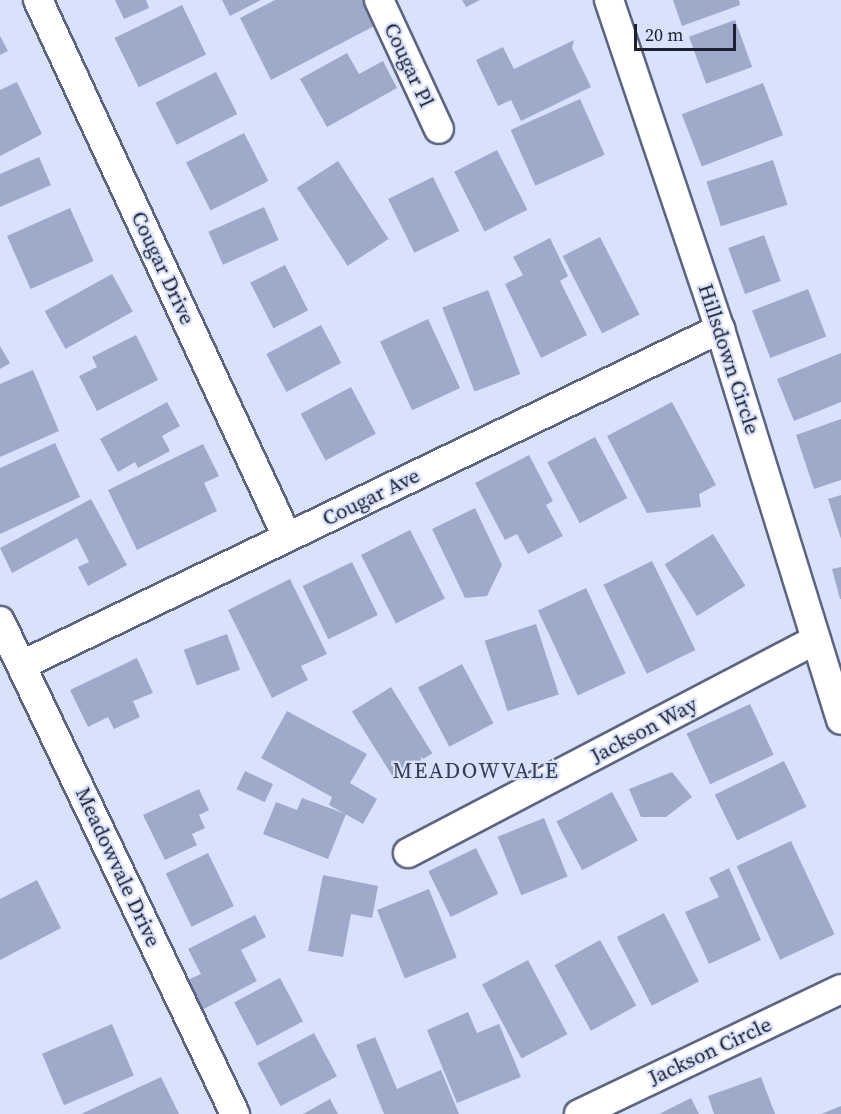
<!DOCTYPE html>
<style>
body{margin:0}
#map{position:relative;width:841px;height:1114px;overflow:hidden;background:#d9e2fd;font-family:"Source Serif 4",serif}
div>[style]{position:absolute}
.building>*{inset:0;background:#9faaca;transform-origin:0 0}
.roads{filter:drop-shadow(2px 0 #5b6582) drop-shadow(-2px 0 #5b6582) drop-shadow(0 2px #5b6582) drop-shadow(0 -2px #5b6582)}
.street>*{height:28px;margin:-14px;padding:0 14px;transform-origin:14px;border-radius:14px;background:#fff}
span{translate:-50% -50%;white-space:nowrap;text-align:center;line-height:1.15;-webkit-text-stroke:4.5px #d9e2fd;paint-order:stroke}
.street-label{font-size:21px;color:#1e222e}
.neighbourhood-label{font-size:22px;color:#343d57;letter-spacing:1.5px}
.scale{position:absolute;left:634px;top:24px;width:102px;height:27px;box-sizing:border-box;border:3px solid #1e222e;border-top:0;padding-left:8px;font-size:18px;line-height:21px;white-space:nowrap;color:#1e222e;-webkit-text-stroke:4px #d9e2fd;paint-order:stroke}
</style>
<div id="map">
<div class="building">
<i style="clip-path:polygon(115px 0,146px 0,149px 8px,124px 19px)"></i>
<i style="clip-path:polygon(222px 0,261px 0,230px 16px)"></i>
<i style="clip-path:polygon(275px 0,365px 0,378px 24px,271px 80px,240px 18px)"></i>
<i style="clip-path:polygon(462px 0,480px 0,466px 7px)"></i>
<i style="clip-path:polygon(673px 0,739px 0,740px 5px,682px 26px)"></i>
<i style="left:182px;top:5px;width:55px;height:75px;rotate:64deg"></i>
<i style="left:735px;top:20px;width:50px;height:49px;rotate:70deg"></i>
<i style="clip-path:polygon(0 36px,8px 51px,0 55px)"></i>
<i style="clip-path:polygon(574px 40px,572px 48px,591px 87px,521px 121px,511px 100px,498px 106px,476px 60px,503px 47px,514px 69px)"></i>
<i style="clip-path:polygon(347px 53px,359px 74px,383px 61px,397px 88px,327px 127px,300px 79px)"></i>
<i style="left:216px;top:72px;width:47px;height:68px;rotate:63deg"></i>
<i style="clip-path:polygon(17px 82px,42px 134px,0 156px,0 90px)"></i>
<i style="left:763px;top:83px;width:56px;height:87px;rotate:69deg"></i>
<i style="left:580px;top:99px;width:61px;height:76px;rotate:66deg"></i>
<i style="left:244px;top:133px;width:54px;height:65px;rotate:63deg"></i>
<i style="left:497px;top:150px;width:67px;height:48px;rotate:63deg"></i>
<i style="clip-path:polygon(39px 157px,51px 185px,0 207px,0 174px)"></i>
<i style="left:773px;top:160px;width:47px;height:70px;rotate:72deg"></i>
<i style="left:338px;top:161px;width:93px;height:49px;rotate:57deg"></i>
<i style="left:433px;top:177px;width:60px;height:50px;rotate:64deg"></i>
<i style="left:264px;top:207px;width:36px;height:61px;rotate:66deg"></i>
<i style="left:70px;top:208px;width:58px;height:69px;rotate:66deg"></i>
<i style="left:764px;top:235px;width:49px;height:38px;rotate:70deg"></i>
<i style="left:600px;top:237px;width:87px;height:42px;rotate:63deg"></i>
<i style="clip-path:polygon(550px 238px,568px 276px,560px 281px,587px 335px,541px 358px,505px 284px,523px 275px,513px 257px)"></i>
<i style="left:285px;top:265px;width:51px;height:39px;rotate:63deg"></i>
<i style="left:112px;top:274px;width:43px;height:77px;rotate:61deg"></i>
<i style="left:808px;top:289px;width:51px;height:60px;rotate:69deg"></i>
<i style="left:488px;top:290px;width:90px;height:49px;rotate:69deg"></i>
<i style="left:428px;top:319px;width:76px;height:53px;rotate:65deg"></i>
<i style="left:321px;top:325px;width:43px;height:62px;rotate:62deg"></i>
<i style="clip-path:polygon(136px 335px,158px 380px,97px 411px,79px 376px,97px 367px,92px 357px)"></i>
<i style="clip-path:polygon(0 346px,10px 363px,0 369px)"></i>
<i style="clip-path:polygon(841px 353px,841px 402px,794px 421px,777px 379px)"></i>
<i style="clip-path:polygon(33px 370px,59px 431px,0 457px,0 384px)"></i>
<i style="left:351px;top:387px;width:53px;height:57px;rotate:62deg"></i>
<i style="clip-path:polygon(167px 402px,180px 426px,162px 436px,170px 451px,138px 468px,135px 462px,118px 472px,100px 439px)"></i>
<i style="clip-path:polygon(672px 402px,716px 485px,699px 494px,701px 507px,647px 513px,607px 436px)"></i>
<i style="clip-path:polygon(841px 419px,841px 480px,814px 489px,796px 435px)"></i>
<i style="left:595px;top:437px;width:69px;height:54px;rotate:62deg"></i>
<i style="clip-path:polygon(55px 443px,80px 497px,0 534px,0 468px)"></i>
<i style="clip-path:polygon(203px 444px,219px 476px,204px 483px,217px 511px,137px 550px,108px 490px)"></i>
<i style="clip-path:polygon(529px 455px,553px 501px,546px 505px,563px 536px,528px 554px,517px 534px,505px 540px,475px 483px)"></i>
<i style="clip-path:polygon(841px 495px,841px 539px,828px 499px)"></i>
<i style="clip-path:polygon(91px 499px,127px 565px,88px 586px,78px 567px,89px 562px,77px 538px,12px 573px,0 548px)"></i>
<i style="clip-path:polygon(475px 508px,502px 565px,487px 596px,465px 598px,432px 529px)"></i>
<i style="left:410px;top:530px;width:77px;height:55px;rotate:63deg"></i>
<i style="left:713px;top:534px;width:61px;height:57px;rotate:58deg"></i>
<i style="left:652px;top:561px;width:99px;height:54px;rotate:64deg"></i>
<i style="left:352px;top:562px;width:59px;height:55px;rotate:64deg"></i>
<i style="clip-path:polygon(841px 567px,841px 599px,840px 599px,832px 569px)"></i>
<i style="clip-path:polygon(290px 579px,327px 654px,301px 666px,308px 680px,272px 698px,228px 610px)"></i>
<i style="left:586px;top:588px;width:94px;height:53px;rotate:65deg"></i>
<i style="left:536px;top:624px;width:74px;height:54px;rotate:72deg"></i>
<i style="left:227px;top:634px;width:38px;height:46px;rotate:70deg"></i>
<i style="clip-path:polygon(137px 658px,153px 693px,133px 701px,140px 717px,114px 729px,108px 717px,88px 727px,70px 690px)"></i>
<i style="left:462px;top:664px;width:67px;height:50px;rotate:62deg"></i>
<i style="left:391px;top:687px;width:78px;height:46px;rotate:58deg"></i>
<i style="left:750px;top:704px;width:56px;height:70px;rotate:65deg"></i>
<i style="clip-path:polygon(287px 711px,367px 754px,350px 783px,377px 799px,363px 824px,329px 805px,332px 797px,261px 758px)"></i>
<i style="left:784px;top:761px;width:51px;height:77px;rotate:64deg"></i>
<i style="left:245px;top:771px;width:31px;height:20px;rotate:25deg"></i>
<i style="clip-path:polygon(672px 772px,692px 797px,666px 817px,641px 817px,629px 789px)"></i>
<i style="clip-path:polygon(199px 789px,209px 810px,199px 815px,205px 828px,192px 834px,197px 845px,165px 860px,143px 815px)"></i>
<i style="left:612px;top:792px;width:55px;height:63px;rotate:62deg"></i>
<i style="clip-path:polygon(302px 798px,346px 814px,328px 859px,263px 834px,276px 802px,297px 810px)"></i>
<i style="left:544px;top:818px;width:63px;height:50px;rotate:68deg"></i>
<i style="left:791px;top:841px;width:103px;height:60px;rotate:65deg"></i>
<i style="left:476px;top:848px;width:51px;height:53px;rotate:64deg"></i>
<i style="left:208px;top:853px;width:59px;height:47px;rotate:64deg"></i>
<i style="clip-path:polygon(729px 868px,761px 940px,709px 964px,685px 912px,719px 897px,709px 878px)"></i>
<i style="clip-path:polygon(323px 875px,378px 886px,372px 918px,351px 914px,343px 957px,308px 951px)"></i>
<i style="clip-path:polygon(37px 880px,61px 928px,0 960px,0 899px)"></i>
<i style="left:429px;top:889px;width:74px;height:56px;rotate:68deg"></i>
<i style="left:664px;top:913px;width:77px;height:53px;rotate:63deg"></i>
<i style="clip-path:polygon(255px 915px,266px 937px,241px 950px,257px 981px,200px 1011px,185px 981px,201px 974px,188px 949px)"></i>
<i style="left:600px;top:940px;width:75px;height:52px;rotate:61deg"></i>
<i style="left:528px;top:960px;width:84px;height:52px;rotate:62deg"></i>
<i style="left:280px;top:978px;width:49px;height:52px;rotate:62deg"></i>
<i style="clip-path:polygon(468px 1012px,477px 1033px,499px 1024px,521px 1077px,457px 1103px,427px 1030px)"></i>
<i style="left:112px;top:1024px;width:56px;height:76px;rotate:67deg"></i>
<i style="left:314px;top:1033px;width:49px;height:64px;rotate:62deg"></i>
<i style="clip-path:polygon(375px 1037px,397px 1089px,441px 1070px,459px 1114px,384px 1114px,356px 1045px)"></i>
<i style="clip-path:polygon(161px 1077px,179px 1114px,81px 1114px)"></i>
<i style="clip-path:polygon(761px 1077px,775px 1114px,714px 1114px,708px 1096px)"></i>
<i style="clip-path:polygon(691px 1098px,699px 1114px,659px 1114px)"></i>
<i style="clip-path:polygon(330px 1099px,338px 1114px,303px 1114px)"></i>
<i style="clip-path:polygon(841px 1106px,841px 1114px,821px 1114px)"></i>
</div>
<div class="roads">
<div class="street">
<i style="left:38px;top:0;width:592px;rotate:65.12deg"></i>
<i style="left:379px;top:0;width:142px;rotate:65.1deg"></i>
<i style="left:609px;top:0;width:347px;rotate:71.4deg"></i>
<i style="left:720px;top:329px;width:409px;rotate:72.8deg"></i>
<i style="left:0;top:621px;width:546px;rotate:64.51deg"></i>
<i style="left:22px;top:665px;width:775px;rotate:-25.71deg"></i>
<i style="left:408px;top:853px;width:460px;rotate:-27.6deg"></i>
<i style="left:579px;top:1114px;width:290px;rotate:-25.5deg"></i>
</div>
</div>
<div class="street-label">
<span style="left:409px;top:65px;rotate:65deg">Cougar Pl</span>
<span style="left:163px;top:268px;rotate:65deg">Cougar Drive</span>
<span style="left:729px;top:359px;rotate:72deg">Hillsdown Circle</span>
<span style="left:371px;top:497px;rotate:-26deg">Cougar Ave</span>
<span style="left:644px;top:730px;rotate:-28deg">Jackson Way</span>
<span style="left:118px;top:867px;rotate:65deg">Meadowvale Drive</span>
<span style="left:710px;top:1051px;rotate:-25deg">Jackson Circle</span>
</div>
<div class="neighbourhood-label">
<span style="left:476px;top:771px">MEADOWVALE</span>
</div>
<div class="scale">20 m</div>
</div>
